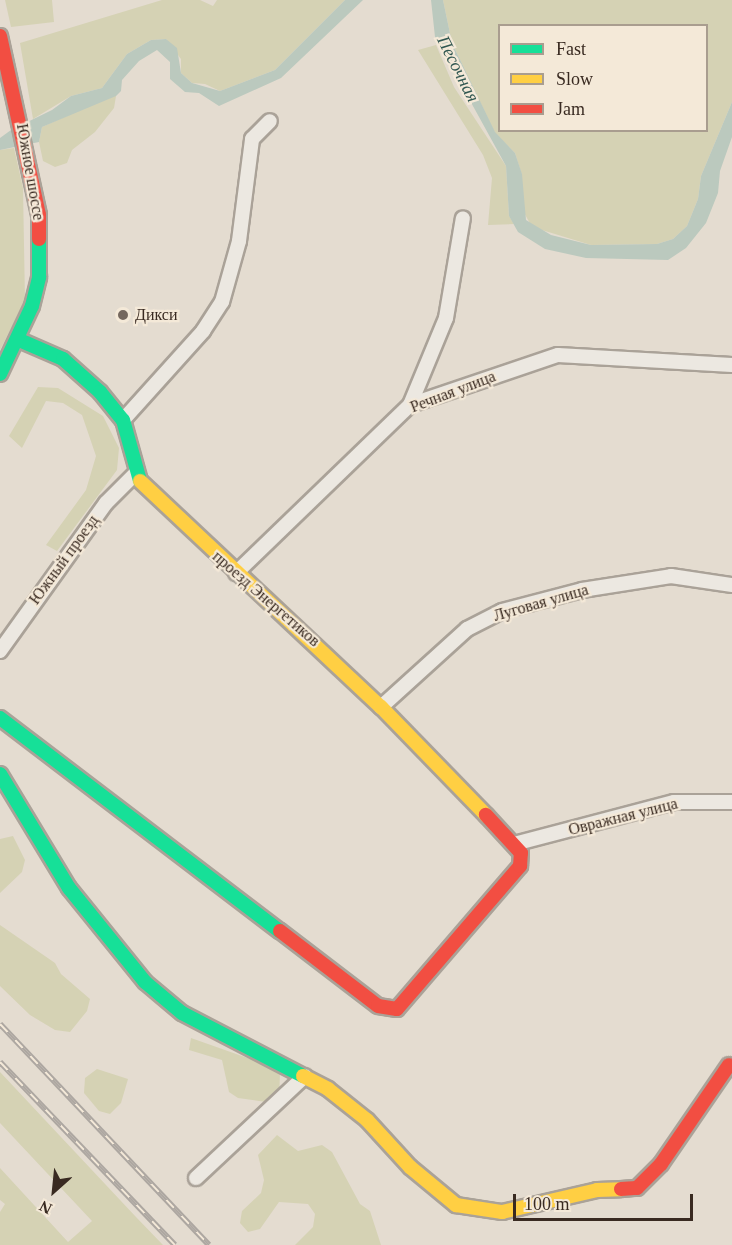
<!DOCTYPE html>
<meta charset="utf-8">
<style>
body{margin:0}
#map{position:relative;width:732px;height:1245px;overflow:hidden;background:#e4dcd0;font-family:Georgia,serif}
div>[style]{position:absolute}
.green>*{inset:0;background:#d5d2b4}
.water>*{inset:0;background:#bbc9be}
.roads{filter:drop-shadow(2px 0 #aaa298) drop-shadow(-2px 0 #aaa298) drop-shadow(0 2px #aaa298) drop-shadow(0 -2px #aaa298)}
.street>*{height:14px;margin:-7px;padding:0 7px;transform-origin:7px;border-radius:7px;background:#ece8e1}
.fast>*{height:14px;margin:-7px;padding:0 7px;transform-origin:7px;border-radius:7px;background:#16e098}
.slow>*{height:14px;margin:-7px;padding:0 7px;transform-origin:7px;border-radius:7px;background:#ffcf43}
.jam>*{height:14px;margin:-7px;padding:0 7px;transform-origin:7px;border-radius:7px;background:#f24e42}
.rail>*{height:6px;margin-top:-3px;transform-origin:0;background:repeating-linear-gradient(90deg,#f4e9d8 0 11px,#ada7a1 0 22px);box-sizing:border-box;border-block:2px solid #ada7a1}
.dots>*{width:16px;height:16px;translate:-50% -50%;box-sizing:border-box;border:3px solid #f4e9d8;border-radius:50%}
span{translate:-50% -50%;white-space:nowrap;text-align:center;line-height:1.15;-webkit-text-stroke:4.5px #f4e9d8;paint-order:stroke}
.street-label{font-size:16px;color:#392a21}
.poi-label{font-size:16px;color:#392a21}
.left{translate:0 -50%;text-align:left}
.water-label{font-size:18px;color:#315751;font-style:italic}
.legend{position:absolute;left:498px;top:24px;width:210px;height:108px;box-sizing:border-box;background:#f4e9d8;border:2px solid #a99d8f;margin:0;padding:8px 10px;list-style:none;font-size:18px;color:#392a21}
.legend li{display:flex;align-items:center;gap:12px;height:30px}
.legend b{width:30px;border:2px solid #a99d8f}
.north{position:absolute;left:24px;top:1161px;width:60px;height:60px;-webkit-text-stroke:4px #f4e9d8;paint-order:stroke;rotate:207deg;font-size:16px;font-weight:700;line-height:24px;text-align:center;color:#392a21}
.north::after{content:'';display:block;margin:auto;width:21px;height:27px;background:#392a21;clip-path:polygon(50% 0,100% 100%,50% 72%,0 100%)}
.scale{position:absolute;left:513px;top:1194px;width:180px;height:27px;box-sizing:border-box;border:3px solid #392a21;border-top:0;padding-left:8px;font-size:18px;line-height:21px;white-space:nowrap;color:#392a21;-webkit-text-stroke:4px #f4e9d8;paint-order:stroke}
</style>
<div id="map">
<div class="green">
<i style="clip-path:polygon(5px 0,52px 0,54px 22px,11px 27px)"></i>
<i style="clip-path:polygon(162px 0,200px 0,213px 6px,217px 0,345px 0,275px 70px,220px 91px,205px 84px,192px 83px,181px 73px,181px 59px,166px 39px,151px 40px,127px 54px,102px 88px,71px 96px,33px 119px,20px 43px)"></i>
<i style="clip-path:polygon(evenodd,443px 0,732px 0,732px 102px,701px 176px,698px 199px,687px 226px,673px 239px,657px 244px,591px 245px,532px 227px,522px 209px,522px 175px,515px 153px,495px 133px,452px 43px,443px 0,500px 26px,706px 26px,706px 130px,500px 130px,500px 26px)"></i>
<i style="clip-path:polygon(436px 45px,454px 87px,506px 166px,509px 216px,514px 224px,488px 225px,492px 178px,483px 155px,418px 50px)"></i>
<i style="clip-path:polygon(111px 96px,116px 96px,114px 108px,95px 132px,72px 150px,67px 163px,55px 167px,43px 161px,39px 142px,42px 127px)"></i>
<i style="clip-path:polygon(14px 148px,23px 188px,25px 301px,0 350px,0 150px)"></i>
<i style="clip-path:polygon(38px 387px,58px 388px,103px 416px,119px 448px,117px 470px,57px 551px,46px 545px,86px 490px,96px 456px,82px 415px,63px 403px,46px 401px,22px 448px,9px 436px)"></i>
<i style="clip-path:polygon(13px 836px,25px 860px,22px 872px,0 893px,0 839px)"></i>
<i style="clip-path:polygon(0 925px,55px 963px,61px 974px,90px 999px,87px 1011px,70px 1032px,55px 1030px,30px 1015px,0 986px)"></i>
<i style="clip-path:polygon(191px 1038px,262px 1063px,280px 1073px,279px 1099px,266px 1102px,238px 1098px,229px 1092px,222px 1060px,189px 1050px)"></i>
<i style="clip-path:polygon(97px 1069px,128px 1079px,121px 1103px,110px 1114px,99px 1111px,84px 1093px,85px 1078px)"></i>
<i style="clip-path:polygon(0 1072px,136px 1217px,163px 1245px,0 1245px,0 1212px,5px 1204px,0 1200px,0 1168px,68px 1242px,92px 1221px,0 1123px)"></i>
<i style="clip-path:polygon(277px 1135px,298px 1151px,322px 1145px,332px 1152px,360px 1204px,370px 1211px,381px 1245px,295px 1245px,313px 1227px,315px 1214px,308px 1204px,279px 1202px,260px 1229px,248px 1232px,240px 1223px,242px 1211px,261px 1193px,264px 1180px,258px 1155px)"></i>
</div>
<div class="water">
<i style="clip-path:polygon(345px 0,363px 0,281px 78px,219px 106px,199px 93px,185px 92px,170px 79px,170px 62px,157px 50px,139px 61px,122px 80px,121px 91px,116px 96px,42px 127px,39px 142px,0 150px,0 138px,11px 130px,52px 110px,71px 96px,102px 88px,127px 54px,151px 40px,166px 39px,177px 48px,181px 73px,192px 83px,220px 91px,275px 70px)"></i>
<i style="clip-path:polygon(431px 0,443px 0,452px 43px,495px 132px,515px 153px,522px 174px,526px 220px,551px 235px,591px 245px,657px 244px,673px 239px,687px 226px,698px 199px,701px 176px,732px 102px,732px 137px,720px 171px,718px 193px,706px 223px,686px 248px,668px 260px,586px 258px,545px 249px,518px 232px,509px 216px,506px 166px,435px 37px)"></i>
</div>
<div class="roads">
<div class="street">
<i style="left:410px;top:405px;width:94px;rotate:-67.5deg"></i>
<i style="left:446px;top:318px;width:101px;rotate:-80.4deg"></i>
<i style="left:123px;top:420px;width:120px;rotate:-48deg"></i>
<i style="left:203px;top:331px;width:35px;rotate:-57deg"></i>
<i style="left:222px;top:302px;width:63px;rotate:-74.4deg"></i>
<i style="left:239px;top:241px;width:103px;rotate:-82.7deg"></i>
<i style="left:252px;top:139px;width:25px;rotate:-45deg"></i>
<i style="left:236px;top:573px;width:242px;rotate:-44deg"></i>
<i style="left:410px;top:405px;width:156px;rotate:-18.7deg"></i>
<i style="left:558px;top:355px;width:174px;rotate:3.3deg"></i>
<i style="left:0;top:651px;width:182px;rotate:-54.4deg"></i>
<i style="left:106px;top:503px;width:41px;rotate:-45deg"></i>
<i style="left:381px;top:707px;width:116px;rotate:-42.2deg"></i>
<i style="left:467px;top:629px;width:39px;rotate:-27deg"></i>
<i style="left:502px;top:611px;width:83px;rotate:-14.7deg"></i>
<i style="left:582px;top:590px;width:90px;rotate:-8.9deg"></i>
<i style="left:671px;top:576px;width:62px;rotate:8.4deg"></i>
<i style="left:514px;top:844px;width:165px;rotate:-14.7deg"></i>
<i style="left:674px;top:802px;width:58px"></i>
<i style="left:196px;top:1178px;width:149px;rotate:-43.1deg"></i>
</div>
<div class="fast">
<i style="left:17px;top:339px;width:50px;rotate:23.5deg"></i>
<i style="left:63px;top:359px;width:50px;rotate:41.7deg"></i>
<i style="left:100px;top:392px;width:36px;rotate:51deg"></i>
<i style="left:123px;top:420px;width:63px;rotate:74.4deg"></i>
<i style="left:0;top:374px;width:75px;rotate:-64.8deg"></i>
<i style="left:32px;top:306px;width:30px;rotate:-76deg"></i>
<i style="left:39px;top:277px;width:38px;rotate:-90deg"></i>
<i style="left:0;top:718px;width:352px;rotate:37.3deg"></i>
<i style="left:0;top:774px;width:133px;rotate:58.8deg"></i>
<i style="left:69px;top:888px;width:121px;rotate:51deg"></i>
<i style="left:145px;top:982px;width:48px;rotate:40deg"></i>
<i style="left:182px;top:1013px;width:136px;rotate:27.5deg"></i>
</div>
<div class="slow">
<i style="left:140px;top:481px;width:330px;rotate:43.2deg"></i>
<i style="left:381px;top:707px;width:151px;rotate:45.8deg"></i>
<i style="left:303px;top:1076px;width:28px;rotate:27deg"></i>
<i style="left:328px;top:1089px;width:50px;rotate:38.5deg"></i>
<i style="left:367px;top:1120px;width:64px;rotate:47.5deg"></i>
<i style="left:410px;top:1167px;width:60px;rotate:39.6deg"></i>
<i style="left:456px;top:1205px;width:47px;rotate:8.7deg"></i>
<i style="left:502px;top:1212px;width:98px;rotate:-13deg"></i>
<i style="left:597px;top:1190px;width:24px;rotate:-2deg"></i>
</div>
<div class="jam">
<i style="left:0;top:36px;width:183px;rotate:77.7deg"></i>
<i style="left:39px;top:215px;width:24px;rotate:90deg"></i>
<i style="left:280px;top:931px;width:123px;rotate:37.4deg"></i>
<i style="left:378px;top:1006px;width:19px;rotate:9deg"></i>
<i style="left:397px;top:1009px;width:189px;rotate:-49.3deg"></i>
<i style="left:520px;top:866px;width:13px;rotate:-86deg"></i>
<i style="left:521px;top:853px;width:52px;rotate:-132.6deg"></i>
<i style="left:621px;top:1189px;width:16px;rotate:-4deg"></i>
<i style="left:637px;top:1188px;width:34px;rotate:-45deg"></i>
<i style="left:661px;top:1164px;width:120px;rotate:-55.5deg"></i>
</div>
</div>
<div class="rail">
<i style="left:0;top:1024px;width:304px;rotate:46.6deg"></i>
<i style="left:0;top:1062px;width:253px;rotate:46.3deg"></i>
</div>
<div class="dots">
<i style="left:123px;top:315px;background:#75685e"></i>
</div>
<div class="street-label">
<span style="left:30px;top:172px;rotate:80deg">Южное шоссе</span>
<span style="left:453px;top:392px;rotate:-21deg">Речная улица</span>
<span style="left:64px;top:560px;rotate:-54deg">Южный проезд</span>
<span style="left:266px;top:599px;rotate:41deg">проезд Энергетиков</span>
<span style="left:541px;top:603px;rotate:-16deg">Луговая улица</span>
<span style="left:623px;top:817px;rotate:-14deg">Овражная улица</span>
</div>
<div class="poi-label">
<span class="left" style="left:135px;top:315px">Дикси</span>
</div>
<div class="water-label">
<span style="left:458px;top:69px;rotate:63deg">Песочная</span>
</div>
<ul class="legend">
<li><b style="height:8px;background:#16e098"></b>Fast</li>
<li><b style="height:8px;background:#ffcf43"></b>Slow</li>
<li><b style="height:8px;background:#f24e42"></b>Jam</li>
</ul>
<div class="north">N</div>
<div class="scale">100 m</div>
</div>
